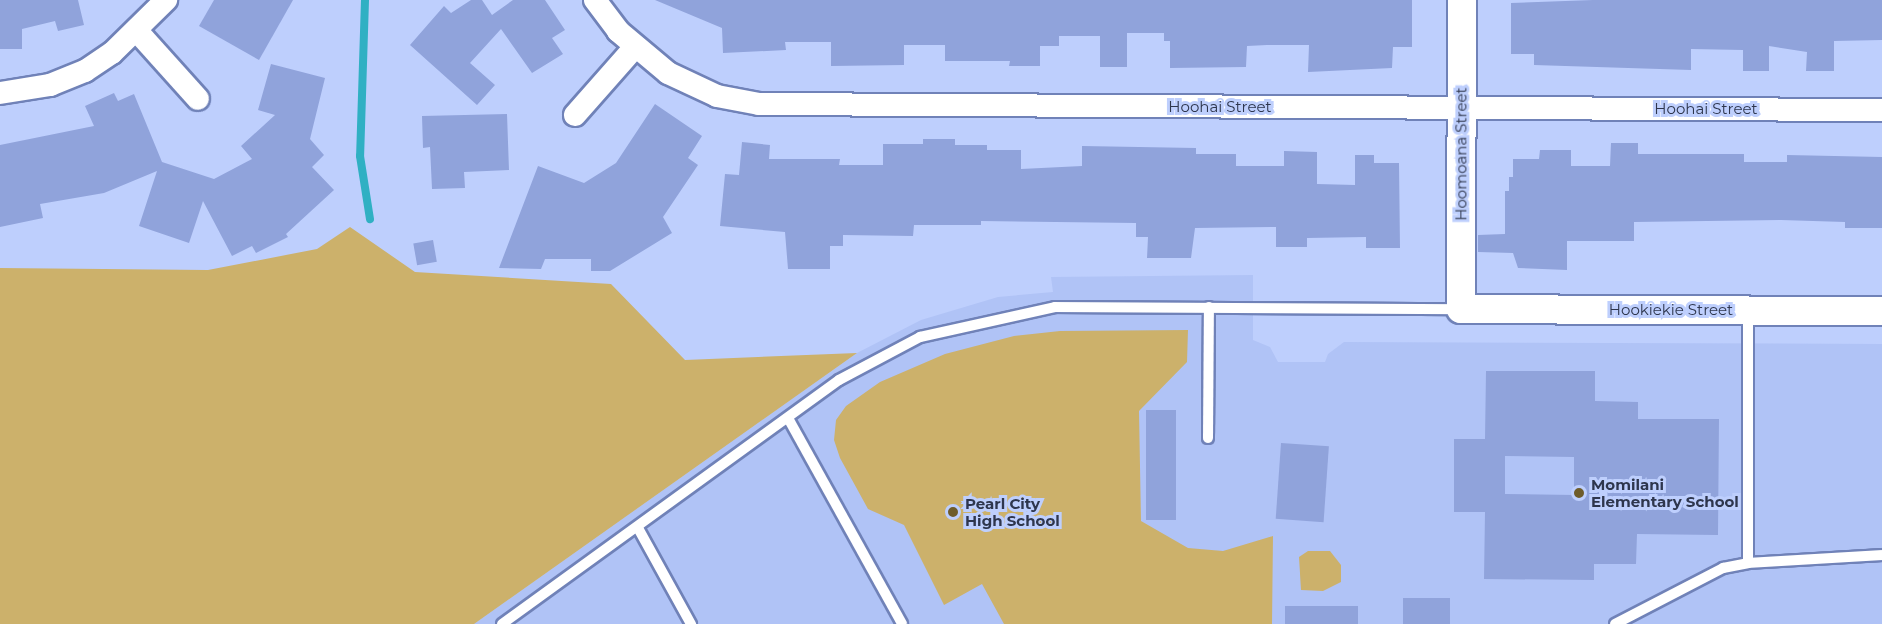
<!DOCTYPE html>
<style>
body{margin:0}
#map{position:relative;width:1882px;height:624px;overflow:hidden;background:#becffd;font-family:Montserrat,sans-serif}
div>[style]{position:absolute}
.built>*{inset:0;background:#b0c3f6}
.green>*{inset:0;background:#ccb16b}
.stream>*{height:8px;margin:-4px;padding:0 4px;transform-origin:4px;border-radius:4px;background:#30b0c3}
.building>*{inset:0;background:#90a3db;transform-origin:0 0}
.roads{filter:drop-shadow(2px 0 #7082b8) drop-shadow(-2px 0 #7082b8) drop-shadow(0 2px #7082b8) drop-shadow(0 -2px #7082b8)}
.service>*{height:10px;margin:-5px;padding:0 5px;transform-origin:5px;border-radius:5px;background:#fff}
.minor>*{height:22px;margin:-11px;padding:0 11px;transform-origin:11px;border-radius:11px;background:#fff}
.tertiary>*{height:28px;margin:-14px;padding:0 14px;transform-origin:14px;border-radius:14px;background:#fff}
.dots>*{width:16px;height:16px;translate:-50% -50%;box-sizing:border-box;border:3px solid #becffd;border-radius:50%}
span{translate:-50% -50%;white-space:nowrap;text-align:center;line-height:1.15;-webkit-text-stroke:6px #becffd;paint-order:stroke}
.street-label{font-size:15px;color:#2e364d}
.poi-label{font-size:15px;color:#2e364d;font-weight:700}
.left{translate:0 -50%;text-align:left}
</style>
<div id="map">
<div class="built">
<i style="clip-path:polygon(1253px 275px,1253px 340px,1270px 347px,1278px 362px,1325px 362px,1328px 354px,1344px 342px,1882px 344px,1882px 624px,474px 624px,857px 353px,921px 320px,998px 297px,1053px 292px,1051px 277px)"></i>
</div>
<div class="green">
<i style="clip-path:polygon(350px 227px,415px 272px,611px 284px,685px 360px,857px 353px,474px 624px,0 624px,0 268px,208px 270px,317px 249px)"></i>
<i style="clip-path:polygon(1188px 330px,1187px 362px,1139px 411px,1141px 521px,1188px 548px,1223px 551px,1273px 536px,1272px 624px,1004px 624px,982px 584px,944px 605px,904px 525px,868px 509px,840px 458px,834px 440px,836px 420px,846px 406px,880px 382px,945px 354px,1014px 336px,1060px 331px)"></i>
<i style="clip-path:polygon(1308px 551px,1330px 551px,1341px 565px,1341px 582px,1323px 591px,1301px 590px,1299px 557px)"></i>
</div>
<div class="stream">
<i style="left:365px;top:0;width:156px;rotate:91.8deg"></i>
<i style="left:360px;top:156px;width:64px;rotate:81deg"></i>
</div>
<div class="building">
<i style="clip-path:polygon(0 0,78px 0,84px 25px,58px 31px,55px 21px,22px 29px,22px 49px,0 49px)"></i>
<i style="clip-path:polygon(214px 0,293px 0,259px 60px,199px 26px)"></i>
<i style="clip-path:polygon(471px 0,482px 0,492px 15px,513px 0,545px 0,565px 30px,552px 38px,563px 54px,532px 73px,501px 29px,470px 63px,495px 85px,477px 105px,410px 45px,444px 6px,451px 13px)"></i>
<i style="clip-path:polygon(655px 0,1412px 0,1412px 47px,1393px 47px,1392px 68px,1308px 72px,1309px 45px,1267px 45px,1247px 46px,1246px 67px,1170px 68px,1170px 41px,1164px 41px,1164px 33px,1127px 33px,1127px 67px,1100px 67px,1100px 36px,1059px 36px,1059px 46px,1040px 46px,1040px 66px,1009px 66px,1010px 61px,945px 61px,945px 45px,904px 45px,904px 65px,831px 66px,831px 42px,785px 42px,786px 50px,723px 53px,722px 28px)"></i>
<i style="clip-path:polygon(1593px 0,1882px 0,1882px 40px,1834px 41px,1834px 71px,1806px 71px,1807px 52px,1769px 46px,1769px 71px,1743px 71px,1743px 50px,1691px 49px,1691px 70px,1534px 65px,1534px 54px,1511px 54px,1511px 3px)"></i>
<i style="clip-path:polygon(271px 64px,325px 78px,310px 139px,324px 155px,312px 167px,334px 190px,286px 234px,288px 237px,256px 253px,252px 246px,232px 256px,203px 201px,189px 243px,139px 226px,157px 171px,104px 193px,40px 204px,43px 218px,0 227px,0 145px,94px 126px,85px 106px,114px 93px,118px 101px,134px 94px,162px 162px,214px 179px,252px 159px,241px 146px,275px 115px,258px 110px)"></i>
<i style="clip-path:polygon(655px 104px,702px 136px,688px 158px,698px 165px,663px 217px,672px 233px,610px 271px,591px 271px,591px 259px,545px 259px,541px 269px,499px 268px,538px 166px,584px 183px,616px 163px)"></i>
<i style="clip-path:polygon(507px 114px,509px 170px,464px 172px,465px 188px,432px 189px,430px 147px,423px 148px,422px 116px)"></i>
<i style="clip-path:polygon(923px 139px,955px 139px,955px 145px,987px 145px,987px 150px,1021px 150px,1021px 169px,1082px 166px,1082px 146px,1196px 148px,1196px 154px,1236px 154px,1236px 166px,1284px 166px,1284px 151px,1317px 152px,1317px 184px,1355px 185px,1355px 155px,1374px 155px,1374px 163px,1399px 163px,1400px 248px,1366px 248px,1366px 237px,1307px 238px,1307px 247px,1276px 247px,1276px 227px,1195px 228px,1191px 258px,1147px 258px,1148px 237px,1136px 237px,1136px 223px,981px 221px,981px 225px,914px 225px,913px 236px,843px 235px,843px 246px,830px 246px,830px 269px,788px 269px,785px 232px,720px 226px,725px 174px,739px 175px,742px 142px,770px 145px,769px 159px,840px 159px,839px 165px,883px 165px,883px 144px,923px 144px)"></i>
<i style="clip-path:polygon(1611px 143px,1638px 143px,1638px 154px,1744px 154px,1744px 162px,1787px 162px,1787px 155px,1882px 157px,1882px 228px,1845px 228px,1845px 222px,1781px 220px,1634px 222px,1634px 241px,1567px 241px,1567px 270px,1518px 268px,1513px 253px,1478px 252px,1478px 235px,1505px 234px,1505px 191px,1509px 191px,1509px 177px,1513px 177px,1513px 159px,1539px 159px,1540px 150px,1571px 150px,1571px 166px,1610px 166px)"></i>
<i style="left:433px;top:240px;width:22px;height:20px;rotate:80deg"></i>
<i style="clip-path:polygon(evenodd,1486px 371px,1595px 371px,1595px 401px,1638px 402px,1638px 419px,1719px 419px,1718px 535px,1637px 534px,1636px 564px,1594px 564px,1594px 580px,1484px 579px,1485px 512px,1454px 512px,1454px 439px,1485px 439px,1486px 371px,1505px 456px,1574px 457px,1574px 495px,1505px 494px,1505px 456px)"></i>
<i style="left:1146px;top:410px;width:30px;height:110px"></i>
<i style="left:1281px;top:443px;width:48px;height:76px;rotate:4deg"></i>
<i style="left:1403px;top:598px;width:47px;height:26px"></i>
<i style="left:1285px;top:606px;width:73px;height:18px"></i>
</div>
<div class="roads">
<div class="service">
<i style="left:1748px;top:311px;width:252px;rotate:90deg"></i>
<i style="left:1748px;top:563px;width:134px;rotate:-3.4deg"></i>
<i style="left:788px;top:418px;width:235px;rotate:61deg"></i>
<i style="left:1208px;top:438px;width:131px;rotate:-89.6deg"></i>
<i style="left:638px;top:528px;width:110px;rotate:61.1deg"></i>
<i style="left:502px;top:624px;width:416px;rotate:-35.9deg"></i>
<i style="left:839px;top:380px;width:92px;rotate:-28deg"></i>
<i style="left:920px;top:337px;width:138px;rotate:-12.5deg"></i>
<i style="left:1055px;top:307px;width:405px;rotate:0.3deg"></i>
<i style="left:1615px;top:624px;width:122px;rotate:-27.4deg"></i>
<i style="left:1723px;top:568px;width:25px;rotate:-11deg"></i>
</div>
<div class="minor">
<i style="left:595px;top:0;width:39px;rotate:53deg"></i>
<i style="left:618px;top:31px;width:65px;rotate:40deg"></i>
<i style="left:668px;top:73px;width:54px;rotate:25.1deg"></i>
<i style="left:717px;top:96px;width:43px;rotate:10.8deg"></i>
<i style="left:759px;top:104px;width:1123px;rotate:0.31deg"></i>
<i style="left:137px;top:31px;width:91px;rotate:48.1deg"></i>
<i style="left:0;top:93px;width:51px;rotate:-9.1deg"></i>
<i style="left:50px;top:85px;width:38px;rotate:-22deg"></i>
<i style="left:85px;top:71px;width:32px;rotate:-34deg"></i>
<i style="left:112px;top:53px;width:76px;rotate:-44.5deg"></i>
<i style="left:575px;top:115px;width:91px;rotate:-48.6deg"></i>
</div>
<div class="tertiary">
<i style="left:1462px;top:0;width:309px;rotate:90.2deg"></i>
<i style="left:1461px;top:309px;width:421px;rotate:0.3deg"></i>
</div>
</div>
<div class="dots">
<i style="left:1579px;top:493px;background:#6e5c2a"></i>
<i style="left:953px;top:512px;background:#6e5c2a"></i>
</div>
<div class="street-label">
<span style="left:1220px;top:107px">Hoohai Street</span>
<span style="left:1706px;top:109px">Hoohai Street</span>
<span style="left:1461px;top:154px;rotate:-90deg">Hoomoana Street</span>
<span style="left:1671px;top:310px">Hookiekie Street</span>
</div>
<div class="poi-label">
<span class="left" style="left:1591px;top:493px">Momilani<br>Elementary School</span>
<span class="left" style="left:965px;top:512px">Pearl City<br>High School</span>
</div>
</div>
